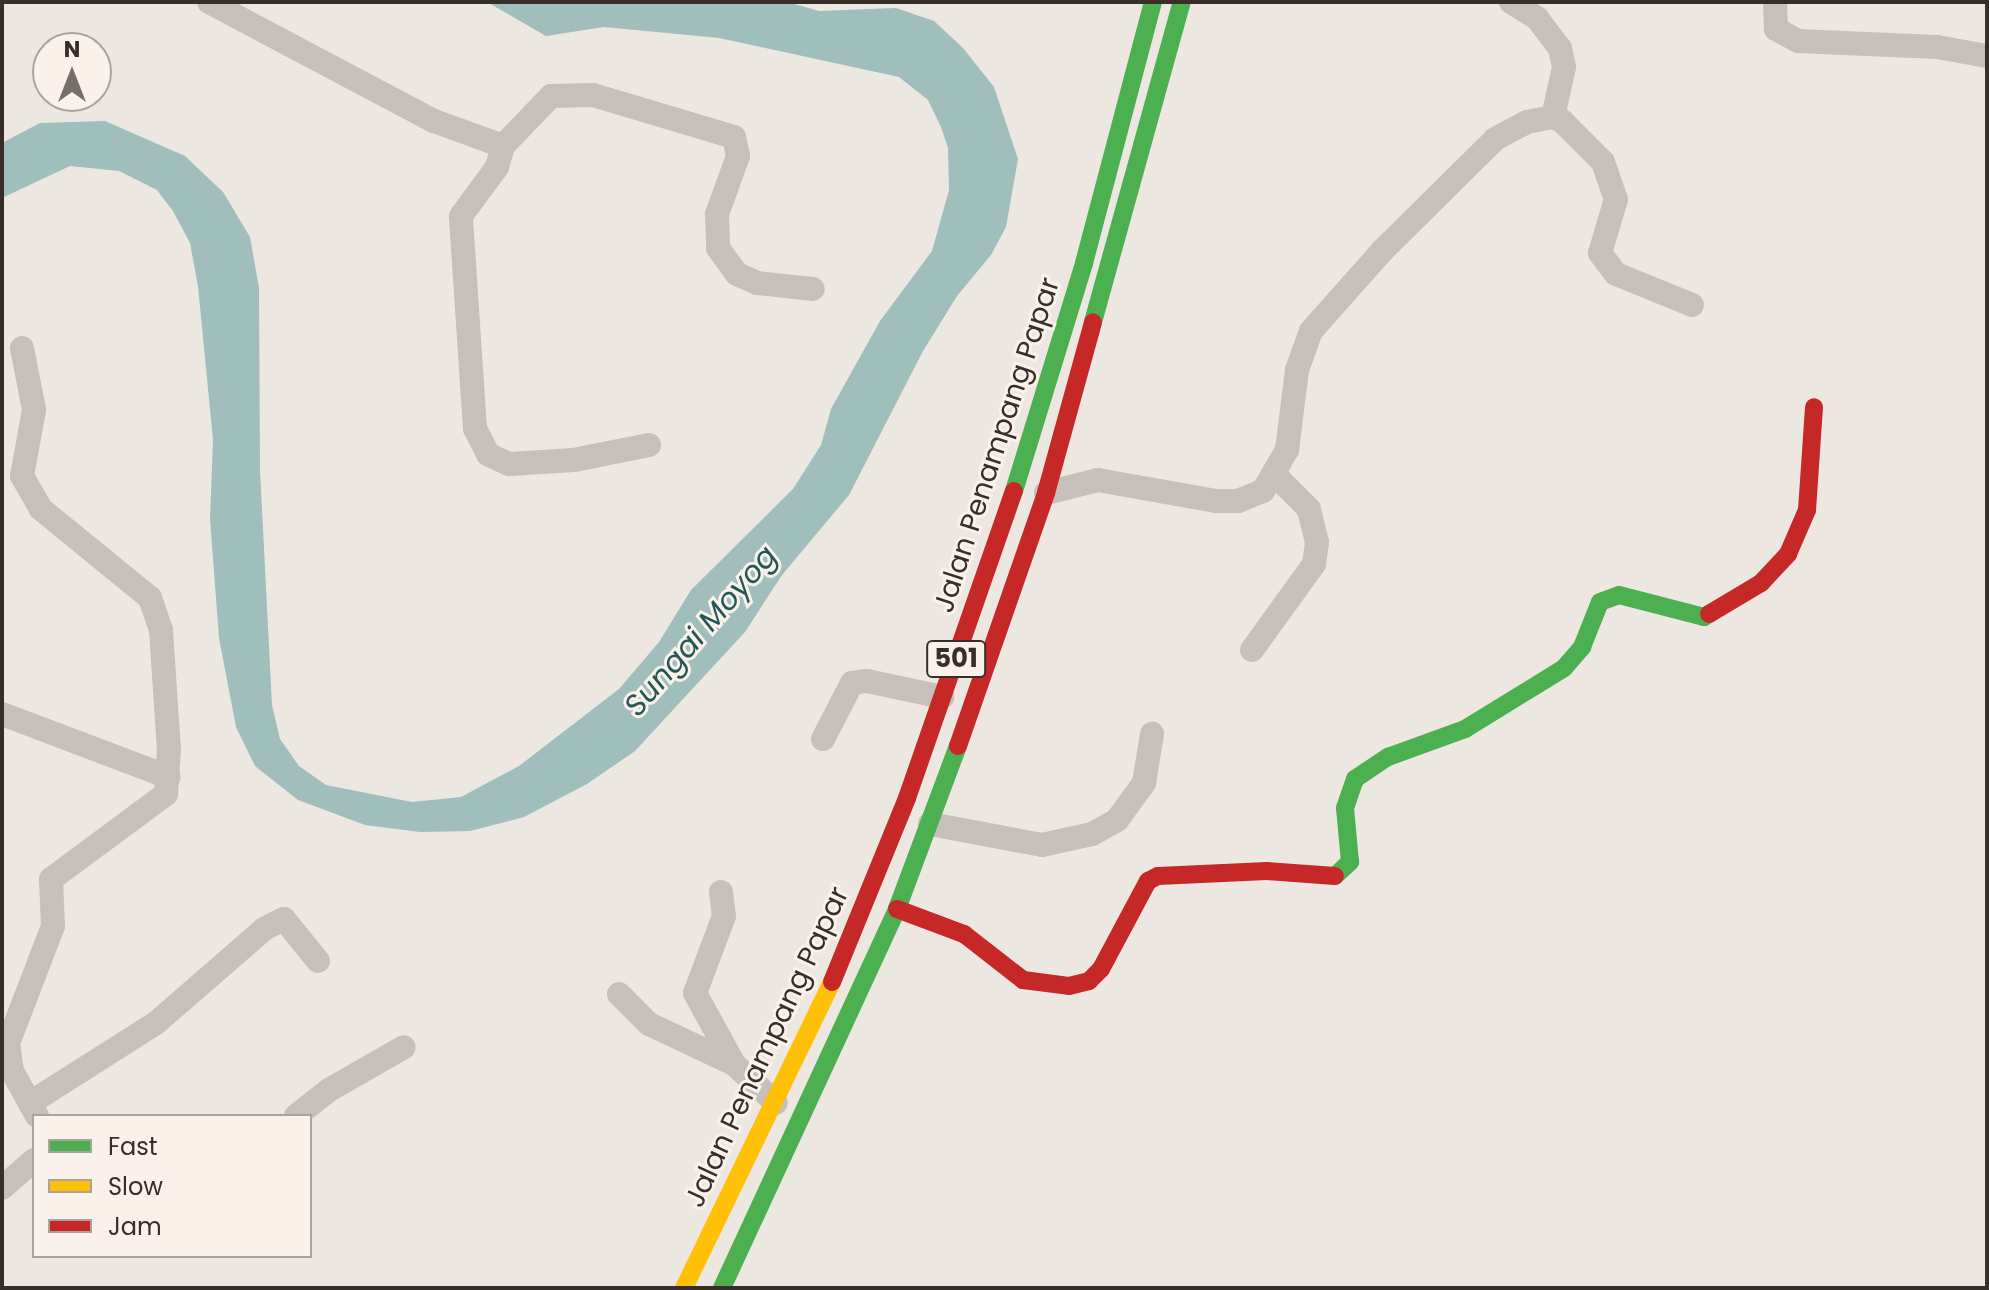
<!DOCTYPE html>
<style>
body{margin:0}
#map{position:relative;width:1989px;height:1290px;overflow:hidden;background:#ede7e2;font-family:Poppins,sans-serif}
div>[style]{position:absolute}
.water>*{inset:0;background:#9fbebc}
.street>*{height:24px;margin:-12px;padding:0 12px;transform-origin:12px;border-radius:12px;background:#c6bfbb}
.fast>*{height:18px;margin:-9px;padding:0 9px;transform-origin:9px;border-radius:9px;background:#4caf50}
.slow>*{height:18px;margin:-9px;padding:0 9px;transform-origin:9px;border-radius:9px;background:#ffc107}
.jam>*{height:18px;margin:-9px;padding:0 9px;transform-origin:9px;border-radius:9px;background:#c62828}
span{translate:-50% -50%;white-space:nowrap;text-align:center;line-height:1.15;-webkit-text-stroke:6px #f9f1ea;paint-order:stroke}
.shield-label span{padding:2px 6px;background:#f9f1ea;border:2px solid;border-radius:6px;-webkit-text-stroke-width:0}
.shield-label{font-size:26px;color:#372d29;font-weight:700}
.street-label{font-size:28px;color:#372d29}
.water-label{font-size:30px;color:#215756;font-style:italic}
.frame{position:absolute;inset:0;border:4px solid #372d29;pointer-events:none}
.legend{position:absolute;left:32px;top:1114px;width:280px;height:144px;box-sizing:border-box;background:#f9f1ea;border:2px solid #aba39d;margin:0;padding:10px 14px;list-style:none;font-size:24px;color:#372d29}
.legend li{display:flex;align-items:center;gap:16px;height:40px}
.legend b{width:40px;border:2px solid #aba39d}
.north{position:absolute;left:32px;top:32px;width:80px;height:80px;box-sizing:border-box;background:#f9f1ea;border:2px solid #aba39d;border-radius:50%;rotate:0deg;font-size:22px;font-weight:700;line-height:32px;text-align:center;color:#372d29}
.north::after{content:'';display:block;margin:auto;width:28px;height:36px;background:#776e6a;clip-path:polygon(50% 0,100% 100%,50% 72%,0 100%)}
</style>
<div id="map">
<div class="water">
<i style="clip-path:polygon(487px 2px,787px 2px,819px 11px,896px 8px,934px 21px,963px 48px,994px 87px,1018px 159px,1006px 227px,991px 255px,957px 296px,923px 351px,849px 495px,782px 575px,745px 632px,635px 751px,587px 784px,524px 817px,470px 831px,420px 832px,365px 825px,298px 800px,255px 766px,236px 727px,219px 638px,210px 519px,213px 440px,198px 286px,190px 243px,173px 211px,157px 190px,119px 171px,70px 166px,2px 198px,2px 143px,40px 123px,105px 121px,185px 156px,223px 192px,250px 237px,259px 288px,260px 470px,272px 705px,280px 739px,299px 766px,326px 785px,412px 802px,461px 797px,519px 766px,619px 689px,659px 642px,691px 590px,793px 489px,821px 445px,831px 409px,880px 321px,932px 251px,949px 190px,948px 148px,941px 127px,928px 100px,899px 77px,719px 38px,604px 27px,546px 36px)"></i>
</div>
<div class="street">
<i style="left:209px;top:2px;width:255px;rotate:27.9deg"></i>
<i style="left:434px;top:121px;width:73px;rotate:19.9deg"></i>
<i style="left:1511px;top:2px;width:31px;rotate:32deg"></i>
<i style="left:1537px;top:18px;width:38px;rotate:53deg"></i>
<i style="left:1560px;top:48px;width:19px;rotate:78deg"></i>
<i style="left:1564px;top:67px;width:51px;rotate:102.4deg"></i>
<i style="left:1775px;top:2px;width:27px;rotate:88deg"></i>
<i style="left:1776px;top:29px;width:25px;rotate:29deg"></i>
<i style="left:1798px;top:41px;width:139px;rotate:2.5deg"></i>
<i style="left:1937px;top:47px;width:51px;rotate:10.2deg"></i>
<i style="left:22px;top:348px;width:63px;rotate:79deg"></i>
<i style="left:34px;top:410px;width:67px;rotate:100.3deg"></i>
<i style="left:22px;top:476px;width:38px;rotate:60deg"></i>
<i style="left:41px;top:509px;width:141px;rotate:39.2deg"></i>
<i style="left:150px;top:598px;width:34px;rotate:71deg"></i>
<i style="left:161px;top:630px;width:119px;rotate:86.2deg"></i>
<i style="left:169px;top:749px;width:45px;rotate:93.8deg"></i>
<i style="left:166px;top:794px;width:143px;rotate:143.5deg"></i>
<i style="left:51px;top:879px;width:47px;rotate:87.6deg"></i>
<i style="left:53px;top:926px;width:125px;rotate:111deg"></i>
<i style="left:8px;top:1043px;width:28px;rotate:82deg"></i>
<i style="left:12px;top:1071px;width:51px;rotate:60.9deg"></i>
<i style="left:649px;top:445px;width:76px;rotate:168.7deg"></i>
<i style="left:574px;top:460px;width:65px;rotate:176.5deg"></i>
<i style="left:509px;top:464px;width:23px;rotate:-155deg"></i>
<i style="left:488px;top:454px;width:28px;rotate:-117deg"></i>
<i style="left:475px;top:429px;width:213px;rotate:-93.8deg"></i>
<i style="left:461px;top:216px;width:61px;rotate:-53.7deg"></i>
<i style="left:497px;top:167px;width:22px;rotate:-74deg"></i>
<i style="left:503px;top:146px;width:69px;rotate:-46.2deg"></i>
<i style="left:551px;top:96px;width:42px;rotate:-1.4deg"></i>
<i style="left:593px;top:95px;width:147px;rotate:16.6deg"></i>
<i style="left:734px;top:137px;width:19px;rotate:78deg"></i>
<i style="left:738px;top:156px;width:62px;rotate:109.9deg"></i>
<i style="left:717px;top:214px;width:34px;rotate:88deg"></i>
<i style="left:718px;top:248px;width:32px;rotate:54deg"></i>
<i style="left:737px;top:274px;width:22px;rotate:24deg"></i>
<i style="left:757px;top:283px;width:56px;rotate:6.1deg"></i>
<i style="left:1046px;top:493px;width:54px;rotate:-14deg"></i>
<i style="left:1098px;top:480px;width:120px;rotate:10.1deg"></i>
<i style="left:1216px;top:501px;width:22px"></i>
<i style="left:1238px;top:501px;width:27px;rotate:-22deg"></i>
<i style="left:1263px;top:491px;width:48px;rotate:-59.7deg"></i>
<i style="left:1287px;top:450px;width:81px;rotate:-82.9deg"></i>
<i style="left:1297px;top:370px;width:41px;rotate:-70.3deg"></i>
<i style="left:1311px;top:331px;width:107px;rotate:-48.4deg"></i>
<i style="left:1382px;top:251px;width:159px;rotate:-44.7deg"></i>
<i style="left:1495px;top:139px;width:36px;rotate:-28deg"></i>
<i style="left:1527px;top:122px;width:26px;rotate:-11deg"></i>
<i style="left:1553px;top:117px;width:10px;rotate:24deg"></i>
<i style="left:1562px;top:121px;width:58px;rotate:45deg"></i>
<i style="left:1603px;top:162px;width:39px;rotate:71deg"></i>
<i style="left:1616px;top:199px;width:56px;rotate:106.5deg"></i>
<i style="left:1600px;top:253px;width:26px;rotate:53deg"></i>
<i style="left:1616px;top:274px;width:82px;rotate:22.2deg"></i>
<i style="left:1252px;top:650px;width:106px;rotate:-54.2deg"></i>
<i style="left:1314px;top:564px;width:22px;rotate:-82deg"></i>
<i style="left:1317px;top:542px;width:34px;rotate:-104deg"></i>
<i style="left:1309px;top:509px;width:48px;rotate:-135deg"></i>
<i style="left:2px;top:714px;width:178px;rotate:20.7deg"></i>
<i style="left:823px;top:739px;width:63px;rotate:-62.6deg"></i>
<i style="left:852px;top:683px;width:15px;rotate:-8deg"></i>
<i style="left:867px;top:681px;width:77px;rotate:12deg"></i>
<i style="left:930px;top:824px;width:114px;rotate:10.6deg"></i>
<i style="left:1042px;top:845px;width:51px;rotate:-12.4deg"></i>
<i style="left:1092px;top:834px;width:29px;rotate:-29deg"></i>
<i style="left:1117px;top:820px;width:46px;rotate:-53.9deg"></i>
<i style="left:1144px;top:783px;width:50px;rotate:-80.7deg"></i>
<i style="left:721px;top:892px;width:24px;rotate:83deg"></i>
<i style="left:724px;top:916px;width:82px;rotate:110.6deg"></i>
<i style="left:695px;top:993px;width:81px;rotate:61.2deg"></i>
<i style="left:734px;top:1064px;width:57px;rotate:42.9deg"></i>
<i style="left:619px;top:994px;width:42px;rotate:45deg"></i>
<i style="left:649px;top:1024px;width:94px;rotate:25.2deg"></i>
<i style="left:30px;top:1103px;width:149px;rotate:-32.4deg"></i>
<i style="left:156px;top:1023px;width:143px;rotate:-41deg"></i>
<i style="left:264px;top:929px;width:22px;rotate:-27deg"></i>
<i style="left:284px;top:919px;width:54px;rotate:51deg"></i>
<i style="left:296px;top:1116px;width:42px;rotate:-38.2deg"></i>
<i style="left:329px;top:1090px;width:86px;rotate:-29.8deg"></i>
<i style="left:2px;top:1188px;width:43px;rotate:-41.2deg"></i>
</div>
<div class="fast">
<i style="left:1093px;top:322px;width:332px;rotate:-74.5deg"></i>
<i style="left:1014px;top:491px;width:239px;rotate:-72.9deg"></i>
<i style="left:1084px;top:263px;width:270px;rotate:-75.2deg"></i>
<i style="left:1335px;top:876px;width:21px;rotate:-43deg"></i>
<i style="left:1350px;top:862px;width:54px;rotate:-95.3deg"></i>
<i style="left:1345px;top:808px;width:31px;rotate:-71deg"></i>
<i style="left:1355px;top:779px;width:40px;rotate:-34deg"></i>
<i style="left:1388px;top:757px;width:82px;rotate:-20deg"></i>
<i style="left:1465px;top:729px;width:116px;rotate:-31.6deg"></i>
<i style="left:1564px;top:668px;width:28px;rotate:-49deg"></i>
<i style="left:1582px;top:647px;width:48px;rotate:-68.2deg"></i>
<i style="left:1600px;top:602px;width:20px;rotate:-20deg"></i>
<i style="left:1619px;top:595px;width:88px;rotate:14.5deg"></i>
<i style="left:1704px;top:617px;width:6px;rotate:-31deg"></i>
<i style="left:722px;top:1288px;width:417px;rotate:-65.2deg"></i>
<i style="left:897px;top:909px;width:174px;rotate:-69.5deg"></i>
</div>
<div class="slow">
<i style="left:684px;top:1288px;width:340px;rotate:-64.2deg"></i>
</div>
<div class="jam">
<i style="left:1709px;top:614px;width:61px;rotate:-30.8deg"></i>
<i style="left:1761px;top:583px;width:40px;rotate:-47deg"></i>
<i style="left:1788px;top:554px;width:48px;rotate:-66.6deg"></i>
<i style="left:1807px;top:510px;width:103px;rotate:-86.1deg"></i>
<i style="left:958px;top:746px;width:268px;rotate:-70.8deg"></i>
<i style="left:1046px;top:493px;width:177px;rotate:-74.6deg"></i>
<i style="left:897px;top:909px;width:72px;rotate:20.5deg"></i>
<i style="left:964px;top:934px;width:75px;rotate:37.9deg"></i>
<i style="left:1023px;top:980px;width:46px;rotate:7.4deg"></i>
<i style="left:1069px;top:986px;width:21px;rotate:-14deg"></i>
<i style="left:1089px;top:981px;width:17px;rotate:-45deg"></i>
<i style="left:1101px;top:969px;width:100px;rotate:-61.9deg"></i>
<i style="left:1148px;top:881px;width:11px;rotate:-27deg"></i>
<i style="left:1158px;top:876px;width:109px;rotate:-2.6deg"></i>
<i style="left:1267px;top:871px;width:68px;rotate:4.2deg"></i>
<i style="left:832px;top:982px;width:199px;rotate:-67.8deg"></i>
<i style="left:907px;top:798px;width:325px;rotate:-70.8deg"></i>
</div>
<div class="shield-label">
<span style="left:956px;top:659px">501</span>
</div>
<div class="street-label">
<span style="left:997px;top:445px;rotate:-72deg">Jalan Penampang Papar</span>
<span style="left:767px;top:1047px;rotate:-65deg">Jalan Penampang Papar</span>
</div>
<div class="water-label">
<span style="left:701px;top:631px;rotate:-49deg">Sungai Moyog</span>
</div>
<div class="frame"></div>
<ul class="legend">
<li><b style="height:10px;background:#4caf50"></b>Fast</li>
<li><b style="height:10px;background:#ffc107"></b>Slow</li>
<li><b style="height:10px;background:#c62828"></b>Jam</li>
</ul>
<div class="north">N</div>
</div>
